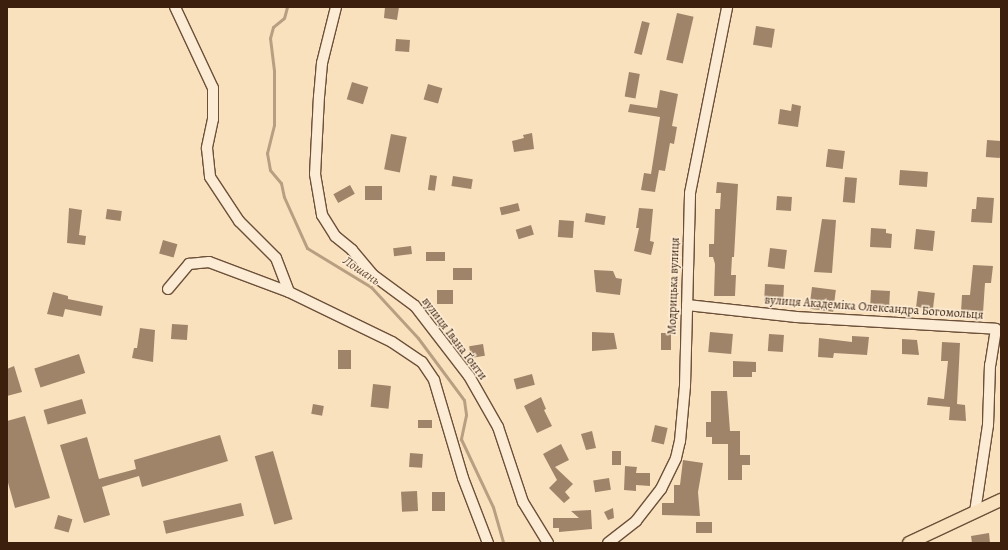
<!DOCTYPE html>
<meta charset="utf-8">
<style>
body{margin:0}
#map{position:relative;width:1008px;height:550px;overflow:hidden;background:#fae1be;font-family:Alegreya,serif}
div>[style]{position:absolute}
.stream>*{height:3px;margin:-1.5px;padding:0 1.5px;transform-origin:1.5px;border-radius:1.5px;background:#b99f82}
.building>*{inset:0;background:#9f8469;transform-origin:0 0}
.roads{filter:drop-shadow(1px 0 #6c5039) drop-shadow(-1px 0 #6c5039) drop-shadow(0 1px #6c5039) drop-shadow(0 -1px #6c5039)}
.minor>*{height:10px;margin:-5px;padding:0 5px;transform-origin:5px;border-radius:5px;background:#fcecd5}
.major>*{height:12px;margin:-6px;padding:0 6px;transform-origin:6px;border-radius:6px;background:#fae1be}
span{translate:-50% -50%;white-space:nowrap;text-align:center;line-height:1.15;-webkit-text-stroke:3px #fcecd5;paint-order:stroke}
.street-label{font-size:12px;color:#3c200d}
.water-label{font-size:13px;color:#684c36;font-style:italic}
.frame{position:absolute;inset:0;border:8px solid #3c200d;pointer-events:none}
</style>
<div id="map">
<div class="stream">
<i style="left:287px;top:7px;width:11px;rotate:105deg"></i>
<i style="left:284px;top:18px;width:14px;rotate:141deg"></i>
<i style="left:273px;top:27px;width:11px;rotate:105deg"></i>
<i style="left:270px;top:38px;width:32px;rotate:83deg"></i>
<i style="left:274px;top:70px;width:55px;rotate:90deg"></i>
<i style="left:274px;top:125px;width:29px;rotate:104deg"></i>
<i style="left:267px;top:153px;width:17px;rotate:80deg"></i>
<i style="left:270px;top:170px;width:17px;rotate:50deg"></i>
<i style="left:281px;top:183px;width:14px;rotate:78deg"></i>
<i style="left:284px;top:197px;width:56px;rotate:65.7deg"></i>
<i style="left:307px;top:248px;width:75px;rotate:31.4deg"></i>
<i style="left:371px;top:287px;width:69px;rotate:47.3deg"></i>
<i style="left:418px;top:338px;width:77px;rotate:53.4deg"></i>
<i style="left:464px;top:400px;width:15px;rotate:82deg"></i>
<i style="left:466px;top:415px;width:25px;rotate:102deg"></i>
<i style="left:461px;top:439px;width:75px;rotate:64.8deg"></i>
<i style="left:493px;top:507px;width:37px;rotate:74deg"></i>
</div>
<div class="building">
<i style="clip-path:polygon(385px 7px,399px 7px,397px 20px,384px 18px)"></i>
<i style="left:677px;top:13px;width:17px;height:48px;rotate:13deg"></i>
<i style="left:642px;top:21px;width:8px;height:33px;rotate:14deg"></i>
<i style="left:756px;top:26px;width:19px;height:19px;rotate:9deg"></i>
<i style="left:396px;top:39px;width:14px;height:12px;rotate:4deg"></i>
<i style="left:629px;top:72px;width:11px;height:25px;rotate:10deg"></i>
<i style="left:352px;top:82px;width:17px;height:18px;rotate:17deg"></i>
<i style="left:428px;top:84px;width:15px;height:16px;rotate:16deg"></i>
<i style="clip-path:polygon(660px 90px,678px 94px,672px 126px,677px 127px,674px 144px,670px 143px,665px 171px,659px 170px,655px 192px,641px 190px,644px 173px,651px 174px,660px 117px,628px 112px,630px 104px,657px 108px)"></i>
<i style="clip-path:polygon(792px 104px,801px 106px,798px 127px,778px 124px,780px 109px,791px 111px)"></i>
<i style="clip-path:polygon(532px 133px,534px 149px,514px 152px,512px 141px,524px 138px,523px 135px)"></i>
<i style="left:391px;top:134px;width:16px;height:36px;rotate:11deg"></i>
<i style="left:987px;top:140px;width:14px;height:17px;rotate:4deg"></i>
<i style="left:828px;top:149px;width:17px;height:18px;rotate:7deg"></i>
<i style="left:900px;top:170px;width:28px;height:15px;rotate:4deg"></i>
<i style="left:430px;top:175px;width:7px;height:15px;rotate:8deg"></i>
<i style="left:453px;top:176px;width:20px;height:10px;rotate:9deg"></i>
<i style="left:845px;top:177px;width:12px;height:25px;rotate:5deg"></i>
<i style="clip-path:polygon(717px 182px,738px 184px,734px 257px,732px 257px,731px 275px,736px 275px,735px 296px,714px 296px,715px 264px,713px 257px,709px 257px,709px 244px,714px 244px,715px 209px,720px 209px,721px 193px,716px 193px)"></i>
<i style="left:350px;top:185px;width:10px;height:19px;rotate:61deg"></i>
<i style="left:382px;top:186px;width:14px;height:17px;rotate:90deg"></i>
<i style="left:777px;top:196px;width:15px;height:14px;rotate:4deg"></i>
<i style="clip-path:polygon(977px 197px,994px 198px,992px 223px,971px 222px,972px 209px,976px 209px)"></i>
<i style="left:518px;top:203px;width:8px;height:19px;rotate:76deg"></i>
<i style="clip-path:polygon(69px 208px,82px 210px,79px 235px,86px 236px,85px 245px,67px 243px)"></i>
<i style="clip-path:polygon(639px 208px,653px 209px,650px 241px,654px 242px,651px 255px,634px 251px,639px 228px,636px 228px)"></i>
<i style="left:107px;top:209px;width:15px;height:10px;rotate:8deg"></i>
<i style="left:586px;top:213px;width:20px;height:9px;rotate:9deg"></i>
<i style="clip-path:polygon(822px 219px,836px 220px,832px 273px,814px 272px)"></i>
<i style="left:559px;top:220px;width:15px;height:17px;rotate:4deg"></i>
<i style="left:531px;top:225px;width:10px;height:16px;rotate:73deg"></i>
<i style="clip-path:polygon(871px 228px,886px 229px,886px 233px,892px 234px,891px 248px,870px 247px)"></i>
<i style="left:916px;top:229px;width:19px;height:20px;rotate:6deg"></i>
<i style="left:163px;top:240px;width:15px;height:14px;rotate:16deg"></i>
<i style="left:411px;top:246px;width:8px;height:18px;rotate:83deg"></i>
<i style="left:770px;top:248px;width:17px;height:19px;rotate:7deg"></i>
<i style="left:445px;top:252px;width:9px;height:19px;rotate:90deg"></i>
<i style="clip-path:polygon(973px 265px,993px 266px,991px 283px,985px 283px,983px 313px,961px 312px,962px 295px,970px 295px)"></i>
<i style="left:472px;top:268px;width:12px;height:19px;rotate:90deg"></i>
<i style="clip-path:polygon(594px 270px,613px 271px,616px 278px,622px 279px,620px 295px,596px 292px)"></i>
<i style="left:765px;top:284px;width:19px;height:20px;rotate:3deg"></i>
<i style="left:812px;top:287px;width:24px;height:22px;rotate:7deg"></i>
<i style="left:437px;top:290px;width:16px;height:14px"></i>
<i style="left:871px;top:290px;width:19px;height:18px;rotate:3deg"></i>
<i style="left:918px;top:291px;width:17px;height:16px;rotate:7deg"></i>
<i style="clip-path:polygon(53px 292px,68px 296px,68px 299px,103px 306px,101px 316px,65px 309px,63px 317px,47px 314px)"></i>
<i style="left:172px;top:324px;width:16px;height:15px;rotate:4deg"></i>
<i style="clip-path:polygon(140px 328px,155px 330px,153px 362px,132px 358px,134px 348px,137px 348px)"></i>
<i style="clip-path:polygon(592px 332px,614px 333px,617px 349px,592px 351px)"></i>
<i style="left:710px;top:332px;width:23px;height:20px;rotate:5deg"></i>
<i style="left:661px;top:333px;width:10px;height:17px"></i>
<i style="left:769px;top:334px;width:15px;height:17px;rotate:4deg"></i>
<i style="clip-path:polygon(852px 336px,869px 337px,867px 355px,834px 353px,833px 358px,818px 357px,819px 338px,852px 342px)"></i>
<i style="clip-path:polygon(902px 339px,917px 340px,919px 355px,902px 354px)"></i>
<i style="clip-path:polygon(942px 342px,960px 343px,957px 404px,965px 405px,966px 421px,949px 420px,950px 407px,927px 405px,928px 397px,944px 399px,948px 361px,941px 361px)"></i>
<i style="left:483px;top:344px;width:12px;height:14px;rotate:81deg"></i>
<i style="left:338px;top:350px;width:13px;height:19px"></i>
<i style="left:79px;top:354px;width:20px;height:47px;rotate:72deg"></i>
<i style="clip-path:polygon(733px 361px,756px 362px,756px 372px,752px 372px,752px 377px,733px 377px)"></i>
<i style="clip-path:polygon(14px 366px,22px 392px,7px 396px,7px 369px)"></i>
<i style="left:532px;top:374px;width:11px;height:19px;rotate:75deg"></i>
<i style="left:373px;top:384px;width:18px;height:23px;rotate:6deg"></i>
<i style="clip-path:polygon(711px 391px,727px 391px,730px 431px,740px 431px,740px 455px,750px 455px,750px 465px,742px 465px,742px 480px,728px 480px,728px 444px,712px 444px,712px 437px,706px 437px,706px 422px,711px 422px)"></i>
<i style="clip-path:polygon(541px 397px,546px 409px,544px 410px,552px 426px,537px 433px,524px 406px)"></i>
<i style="left:82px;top:399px;width:15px;height:40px;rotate:74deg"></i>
<i style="left:313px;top:404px;width:11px;height:10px;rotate:10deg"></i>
<i style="clip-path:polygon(25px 416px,50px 498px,15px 508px,7px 479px,7px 421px)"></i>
<i style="left:432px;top:420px;width:8px;height:14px;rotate:90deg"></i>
<i style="left:655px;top:425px;width:13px;height:17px;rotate:13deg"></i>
<i style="clip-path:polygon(592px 431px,596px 448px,586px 450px,581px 434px)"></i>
<i style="clip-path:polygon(220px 435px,228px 461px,142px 487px,139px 476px,102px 487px,110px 515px,84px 523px,60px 445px,87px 437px,99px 479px,136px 469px,134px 460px)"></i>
<i style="clip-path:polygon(561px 444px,569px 460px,555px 467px,573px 484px,565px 492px,570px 498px,564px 503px,549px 488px,557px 480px,543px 454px)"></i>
<i style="left:273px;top:451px;width:71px;height:19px;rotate:74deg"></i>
<i style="left:612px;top:451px;width:9px;height:14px"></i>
<i style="left:410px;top:453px;width:13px;height:14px;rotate:4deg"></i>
<i style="clip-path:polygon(683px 460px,703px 463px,698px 492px,700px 516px,662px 515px,662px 503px,674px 503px,674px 485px,680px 485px)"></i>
<i style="clip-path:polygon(625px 466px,637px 467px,636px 473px,650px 473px,650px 486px,636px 485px,636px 491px,624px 490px)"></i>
<i style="left:609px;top:478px;width:12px;height:16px;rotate:81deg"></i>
<i style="left:417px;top:491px;width:20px;height:16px;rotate:87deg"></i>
<i style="left:432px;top:492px;width:13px;height:19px"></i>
<i style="left:241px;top:503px;width:13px;height:80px;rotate:77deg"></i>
<i style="clip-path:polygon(613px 508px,614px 518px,608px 520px,604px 512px)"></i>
<i style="clip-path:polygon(591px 510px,592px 529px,559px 532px,559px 528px,553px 528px,553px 518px,579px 518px,571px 511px)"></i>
<i style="left:58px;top:515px;width:15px;height:14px;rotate:16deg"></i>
<i style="left:696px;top:522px;width:16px;height:11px"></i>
<i style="clip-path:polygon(989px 533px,990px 543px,972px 543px,971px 536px)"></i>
</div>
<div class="roads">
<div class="minor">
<i style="left:175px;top:7px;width:89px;rotate:64.9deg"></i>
<i style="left:213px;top:88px;width:31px;rotate:90deg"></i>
<i style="left:213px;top:119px;width:30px;rotate:102deg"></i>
<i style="left:207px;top:148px;width:29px;rotate:84deg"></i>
<i style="left:210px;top:177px;width:53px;rotate:56.6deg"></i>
<i style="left:239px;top:221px;width:52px;rotate:45deg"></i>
<i style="left:276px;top:258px;width:36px;rotate:69deg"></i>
<i style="left:336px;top:7px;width:58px;rotate:104deg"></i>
<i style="left:322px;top:63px;width:33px;rotate:95deg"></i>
<i style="left:319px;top:96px;width:78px;rotate:92.9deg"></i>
<i style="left:315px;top:174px;width:42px;rotate:80.3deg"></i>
<i style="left:322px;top:215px;width:25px;rotate:58deg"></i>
<i style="left:335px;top:236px;width:22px;rotate:39deg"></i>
<i style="left:352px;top:250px;width:33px;rotate:50deg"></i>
<i style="left:373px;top:275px;width:52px;rotate:36.4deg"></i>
<i style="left:415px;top:306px;width:88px;rotate:52.4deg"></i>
<i style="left:469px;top:376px;width:59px;rotate:60.4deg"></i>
<i style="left:498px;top:427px;width:79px;rotate:71.6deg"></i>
<i style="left:523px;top:502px;width:48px;rotate:58.6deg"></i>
<i style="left:168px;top:289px;width:33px;rotate:-50deg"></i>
<i style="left:189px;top:264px;width:20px;rotate:-6deg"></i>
<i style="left:209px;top:262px;width:85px;rotate:20.6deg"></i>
<i style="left:289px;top:292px;width:114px;rotate:25.9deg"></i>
<i style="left:392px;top:342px;width:36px;rotate:34deg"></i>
<i style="left:422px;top:362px;width:22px;rotate:56deg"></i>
<i style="left:434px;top:380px;width:102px;rotate:73.5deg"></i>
<i style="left:463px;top:478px;width:70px;rotate:69deg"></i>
<i style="left:687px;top:305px;width:110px;rotate:6.3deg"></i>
<i style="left:796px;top:317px;width:200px;rotate:3.4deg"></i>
<i style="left:996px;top:329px;width:36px;rotate:99deg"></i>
<i style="left:990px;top:365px;width:60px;rotate:91.9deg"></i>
<i style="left:988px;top:425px;width:88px;rotate:98.5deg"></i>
<i style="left:608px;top:543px;width:36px;rotate:-38deg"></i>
<i style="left:636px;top:521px;width:41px;rotate:-52deg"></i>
<i style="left:661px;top:489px;width:34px;rotate:-64deg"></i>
<i style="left:676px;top:458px;width:17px;rotate:-77deg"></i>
<i style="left:680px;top:441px;width:55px;rotate:-84.8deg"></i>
<i style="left:685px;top:386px;width:193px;rotate:-88.5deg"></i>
<i style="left:690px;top:193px;width:190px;rotate:-78.7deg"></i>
</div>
<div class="major">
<i style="left:909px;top:543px;width:102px;rotate:-25.1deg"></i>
</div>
</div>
<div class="street-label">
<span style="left:674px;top:286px;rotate:-88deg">Модрицька вулиця</span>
<span style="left:874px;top:308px;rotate:4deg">вулиця Академіка Олександра Богомольця</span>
<span style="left:454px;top:339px;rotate:53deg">вулиця Івана Ґонти</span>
</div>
<div class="water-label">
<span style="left:361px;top:271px;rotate:34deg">Лошань</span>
</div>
<div class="frame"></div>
</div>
